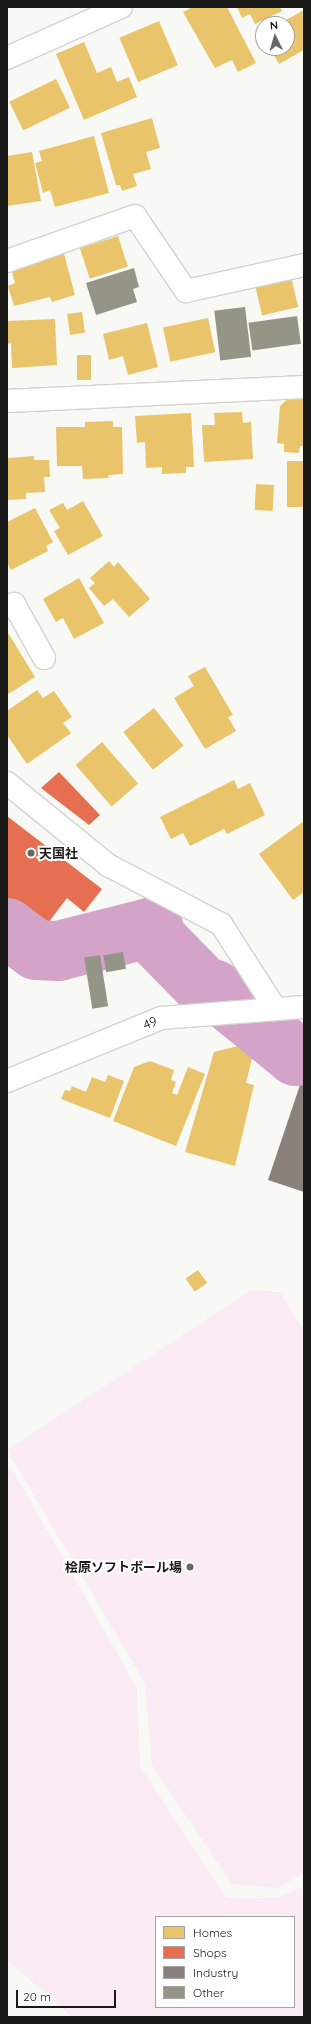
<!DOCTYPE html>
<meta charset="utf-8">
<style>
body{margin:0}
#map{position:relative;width:311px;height:2024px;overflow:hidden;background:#f8f9f5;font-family:Quicksand,"Noto Sans JP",sans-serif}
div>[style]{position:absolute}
.green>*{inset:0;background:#faebf4}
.homes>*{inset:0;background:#e9c46a;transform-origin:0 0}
.shops>*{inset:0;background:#e76f51}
.industry>*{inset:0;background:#8a817c}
.river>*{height:60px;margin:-30px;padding:0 30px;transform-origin:30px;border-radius:30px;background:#d4a4c8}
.building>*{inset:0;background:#949586;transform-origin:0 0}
.roads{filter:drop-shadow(1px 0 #d2d3cf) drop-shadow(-1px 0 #d2d3cf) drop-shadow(0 1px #d2d3cf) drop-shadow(0 -1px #d2d3cf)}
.minor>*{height:22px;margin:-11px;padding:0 11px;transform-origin:11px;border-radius:11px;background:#fefefe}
.tertiary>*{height:22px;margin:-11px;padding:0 11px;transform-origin:11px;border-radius:11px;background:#fefefe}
.dots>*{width:11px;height:11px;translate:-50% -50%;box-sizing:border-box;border:2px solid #fff;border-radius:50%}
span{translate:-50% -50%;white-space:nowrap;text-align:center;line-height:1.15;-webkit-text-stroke:4px #fff;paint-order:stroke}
.poi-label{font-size:13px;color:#191917;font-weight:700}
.left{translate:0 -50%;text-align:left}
.right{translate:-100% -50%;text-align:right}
.street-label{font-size:13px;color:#191917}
.frame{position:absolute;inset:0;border:8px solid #191917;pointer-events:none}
.legend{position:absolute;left:155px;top:1916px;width:140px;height:92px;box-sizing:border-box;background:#fff;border:1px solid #a3a3a2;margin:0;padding:5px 7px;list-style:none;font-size:12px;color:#191917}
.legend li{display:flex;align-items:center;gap:8px;height:20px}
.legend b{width:20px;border:1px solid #a3a3a2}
.north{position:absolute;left:255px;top:16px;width:40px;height:40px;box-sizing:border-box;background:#fff;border:1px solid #a3a3a2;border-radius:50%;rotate:355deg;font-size:11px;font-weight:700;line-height:16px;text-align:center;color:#191917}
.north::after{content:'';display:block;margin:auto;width:14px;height:18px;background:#676765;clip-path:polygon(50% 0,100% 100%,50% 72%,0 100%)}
.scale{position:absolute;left:16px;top:1990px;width:100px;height:18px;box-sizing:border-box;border:2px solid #191917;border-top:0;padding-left:5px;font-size:12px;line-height:14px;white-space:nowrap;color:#191917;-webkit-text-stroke:3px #fff;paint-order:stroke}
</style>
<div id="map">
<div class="green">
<i style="clip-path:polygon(251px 1290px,280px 1292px,304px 1330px,304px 1873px,278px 1888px,232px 1884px,152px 1765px,145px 1683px,7px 1450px)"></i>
<i style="clip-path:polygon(evenodd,7px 1466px,14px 1472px,137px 1688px,140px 1766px,226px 1897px,246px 1899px,280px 1897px,304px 1886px,304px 2017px,72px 2017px,7px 1960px,7px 1466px,156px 1917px,294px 1917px,294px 2007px,156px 2007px,156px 1917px)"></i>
</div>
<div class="homes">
<i style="clip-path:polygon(193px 7px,227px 7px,256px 63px,238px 72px,232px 60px,215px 68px,183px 12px)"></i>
<i style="clip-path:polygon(237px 7px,280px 7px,282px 11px,255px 24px,250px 14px,242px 18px)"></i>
<i style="clip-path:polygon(304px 10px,304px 50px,279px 64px,270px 48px,287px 48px,287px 24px,279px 24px)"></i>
<i style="left:159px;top:21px;width:48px;height:43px;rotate:67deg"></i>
<i style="clip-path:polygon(84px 42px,97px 73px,111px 67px,117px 82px,129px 77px,137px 97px,84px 120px,56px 54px)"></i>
<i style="left:56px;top:79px;width:32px;height:52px;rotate:64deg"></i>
<i style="clip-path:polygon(152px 118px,160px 148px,146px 152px,151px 169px,133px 174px,137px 186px,122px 191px,120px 185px,116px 185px,101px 133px)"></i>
<i style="clip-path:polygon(94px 136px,109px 193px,55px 207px,50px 190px,43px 193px,35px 163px,42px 161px,39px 151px)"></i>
<i style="clip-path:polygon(32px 152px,41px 201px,7px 206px,7px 156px)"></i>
<i style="left:118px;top:236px;width:32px;height:40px;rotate:72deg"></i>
<i style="clip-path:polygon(63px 250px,75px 295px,52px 302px,50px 297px,14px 306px,8px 286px,15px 283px,10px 264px)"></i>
<i style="left:290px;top:272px;width:36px;height:37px;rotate:77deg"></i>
<i style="left:82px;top:312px;width:21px;height:15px;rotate:82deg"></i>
<i style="left:208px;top:318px;width:35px;height:46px;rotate:78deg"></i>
<i style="clip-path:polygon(55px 319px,57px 365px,12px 368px,11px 343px,7px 344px,7px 321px)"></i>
<i style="clip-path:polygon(147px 323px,158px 367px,128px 375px,123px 356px,109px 360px,103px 334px)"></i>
<i style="left:77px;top:355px;width:14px;height:25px"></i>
<i style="clip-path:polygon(291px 396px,303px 396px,304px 446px,300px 446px,299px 453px,284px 452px,284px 444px,277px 443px,280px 406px)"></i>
<i style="clip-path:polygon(242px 412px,243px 423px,251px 422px,253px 459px,204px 462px,202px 425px,215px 425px,214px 413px)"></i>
<i style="clip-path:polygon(191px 413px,194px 467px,186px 467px,186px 473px,162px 474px,162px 467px,146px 468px,145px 442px,137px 443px,135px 416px)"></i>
<i style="clip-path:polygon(113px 421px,113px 427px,122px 427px,123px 474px,108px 475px,109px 478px,83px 479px,82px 466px,57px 466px,56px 427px,85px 427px,85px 422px)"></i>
<i style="clip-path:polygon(34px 456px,34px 460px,49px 460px,50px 477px,44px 477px,45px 492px,26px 493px,26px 499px,7px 500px,7px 458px)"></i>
<i style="left:287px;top:461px;width:17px;height:46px"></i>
<i style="left:256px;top:484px;width:18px;height:26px;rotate:3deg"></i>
<i style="clip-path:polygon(83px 501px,103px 536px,68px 555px,54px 531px,60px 528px,49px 510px,63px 503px,67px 510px)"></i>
<i style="clip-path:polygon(35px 508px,53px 542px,46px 546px,48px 551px,11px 570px,7px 562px,7px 522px)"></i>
<i style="clip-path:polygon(109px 561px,114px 567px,118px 562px,150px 599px,129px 617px,113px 599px,104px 606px,89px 588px,95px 583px,90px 578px)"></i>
<i style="clip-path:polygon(79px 578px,104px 623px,74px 639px,63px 618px,56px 622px,43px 599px)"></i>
<i style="clip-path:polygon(7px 631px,35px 677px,7px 695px)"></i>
<i style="clip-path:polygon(205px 667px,233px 715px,228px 717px,236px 731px,205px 749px,174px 698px,194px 686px,188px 676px)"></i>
<i style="clip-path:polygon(37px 690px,43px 698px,54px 691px,72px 717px,63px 723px,71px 733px,27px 764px,7px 735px,7px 711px)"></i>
<i style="left:154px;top:708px;width:48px;height:39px;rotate:52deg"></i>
<i style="left:102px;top:742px;width:55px;height:35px;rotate:49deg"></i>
<i style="clip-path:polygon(234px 780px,238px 789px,250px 783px,265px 815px,227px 834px,224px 829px,190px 846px,183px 833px,171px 839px,160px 817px)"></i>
<i style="clip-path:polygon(304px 821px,304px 892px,293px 900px,259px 854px)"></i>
<i style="clip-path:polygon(238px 1046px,254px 1050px,246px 1083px,254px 1085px,235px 1166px,185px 1152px,214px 1052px)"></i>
<i style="clip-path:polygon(150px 1061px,174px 1070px,171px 1080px,176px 1082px,172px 1093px,177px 1095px,188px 1067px,205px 1074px,176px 1146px,113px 1121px,134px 1067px)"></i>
<i style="clip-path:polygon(108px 1075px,124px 1081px,110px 1118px,61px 1099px,65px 1090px,70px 1091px,72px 1086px,86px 1092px,92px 1077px,105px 1082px)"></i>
<i style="left:198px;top:1270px;width:16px;height:15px;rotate:55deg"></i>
</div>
<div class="shops">
<i style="clip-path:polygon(59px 772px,100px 815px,89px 825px,41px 788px)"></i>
<i style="clip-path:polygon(7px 816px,102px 889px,84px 912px,67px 898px,39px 935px,7px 910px)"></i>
</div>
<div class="industry">
<i style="clip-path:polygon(301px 1082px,304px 1083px,304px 1192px,268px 1180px)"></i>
</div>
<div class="river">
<i style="left:7px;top:928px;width:36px;rotate:37deg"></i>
<i style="left:36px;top:950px;width:22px;rotate:3deg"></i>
<i style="left:58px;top:951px;width:98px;rotate:-14.2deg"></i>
<i style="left:153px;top:927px;width:13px;rotate:72deg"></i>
<i style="left:157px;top:939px;width:69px;rotate:45.6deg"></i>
<i style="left:205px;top:988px;width:10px;rotate:11deg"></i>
<i style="left:215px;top:990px;width:104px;rotate:39.2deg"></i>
<i style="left:296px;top:1056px;width:8px;rotate:-7deg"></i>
</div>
<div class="building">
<i style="clip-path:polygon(134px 268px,139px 287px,133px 289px,137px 302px,96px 315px,86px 283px)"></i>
<i style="left:245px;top:307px;width:50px;height:31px;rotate:83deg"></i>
<i style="left:297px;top:316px;width:28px;height:49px;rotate:82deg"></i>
<i style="left:123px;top:952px;width:17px;height:20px;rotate:80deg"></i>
<i style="left:100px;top:955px;width:52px;height:16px;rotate:81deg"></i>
</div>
<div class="roads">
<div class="minor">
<i style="left:7px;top:58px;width:125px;rotate:-24.1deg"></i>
<i style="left:7px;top:261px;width:136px;rotate:-19.4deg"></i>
<i style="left:135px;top:216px;width:91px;rotate:55.8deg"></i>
<i style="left:186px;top:291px;width:121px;rotate:-12.4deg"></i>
<i style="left:7px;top:401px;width:297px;rotate:-2.7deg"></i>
<i style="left:7px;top:607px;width:8px;rotate:-23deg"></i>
<i style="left:14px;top:604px;width:62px;rotate:60.9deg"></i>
<i style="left:7px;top:783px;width:130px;rotate:39.1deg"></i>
<i style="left:108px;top:865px;width:127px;rotate:27.6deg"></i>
<i style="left:221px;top:924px;width:100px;rotate:57.3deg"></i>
</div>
<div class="tertiary">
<i style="left:7px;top:1081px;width:166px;rotate:-22.2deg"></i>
<i style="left:161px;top:1018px;width:143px;rotate:-4.4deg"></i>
</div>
</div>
<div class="dots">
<i style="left:31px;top:853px;background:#676765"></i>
<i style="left:190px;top:1567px;background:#676765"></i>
</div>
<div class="poi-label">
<span class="left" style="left:39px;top:853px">天国社</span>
<span class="right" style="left:182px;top:1567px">桧原ソフトボール場</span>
</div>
<div class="street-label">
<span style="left:150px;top:1023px;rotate:-21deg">49</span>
</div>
<div class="frame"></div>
<ul class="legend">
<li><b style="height:11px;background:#e9c46a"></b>Homes</li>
<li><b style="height:11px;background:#e76f51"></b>Shops</li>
<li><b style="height:11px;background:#8a817c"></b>Industry</li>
<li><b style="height:11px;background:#949586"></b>Other</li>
</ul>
<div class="north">N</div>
<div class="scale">20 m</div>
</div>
